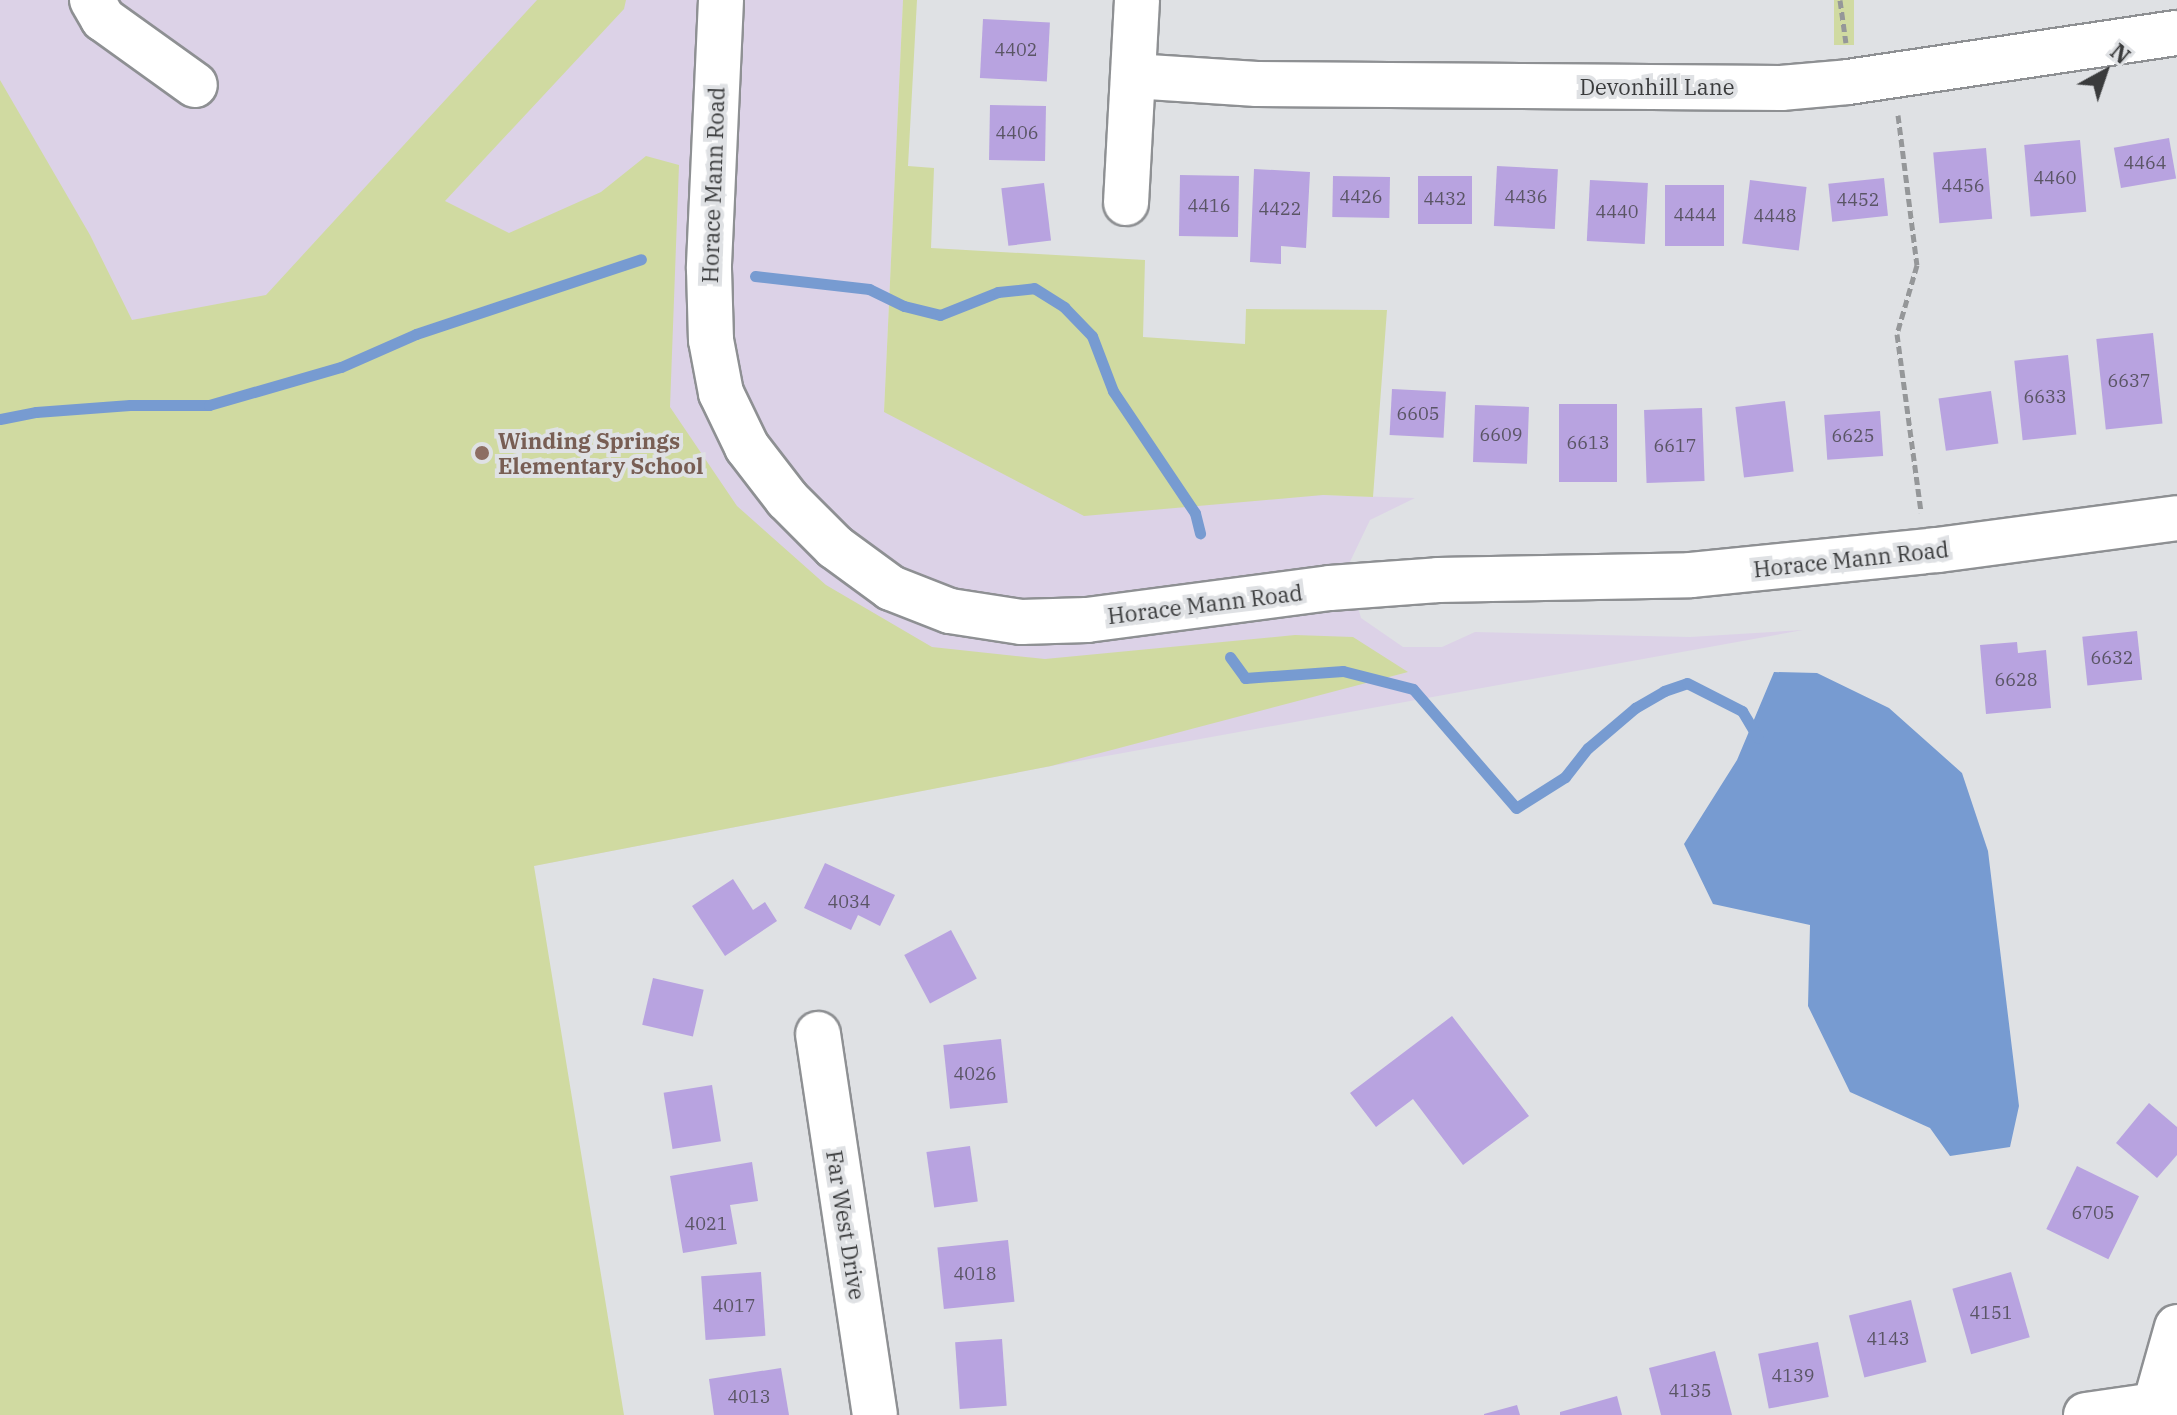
<!DOCTYPE html>
<style>
body{margin:0}
#map{position:relative;width:2177px;height:1415px;overflow:hidden;background:#dfe1e4;font-family:"IBM Plex Serif",serif}
div>[style]{position:absolute}
.education>*{inset:0;background:#dcd2e7}
.green>*{inset:0;background:#d0daa1;transform-origin:0 0}
.water>*{inset:0;background:#779bd1}
.stream>*{height:11px;margin:-5.5px;padding:0 5.5px;transform-origin:5.5px;border-radius:5.5px;background:#779bd1}
.building>*{inset:0;background:#b8a3e0;transform-origin:0 0}
.path>*{height:5px;margin-top:-2.5px;transform-origin:0;background:repeating-linear-gradient(90deg,#959799 0 8px,transparent 0 12px)}
.roads{filter:drop-shadow(2px 0 #8e9093) drop-shadow(-2px 0 #8e9093) drop-shadow(0 2px #8e9093) drop-shadow(0 -2px #8e9093)}
.minor>*{height:44px;margin:-22px;padding:0 22px;transform-origin:22px;border-radius:22px;background:#fff}
.dots>*{width:22px;height:22px;translate:-50% -50%;box-sizing:border-box;border:4px solid #dfe1e4;border-radius:50%}
span{translate:-50% -50%;white-space:nowrap;text-align:center;line-height:1.15;-webkit-text-stroke:8px #dfe1e4;paint-order:stroke}
.number-label{font-size:18px;color:#5a5565}
.number-label span{-webkit-text-stroke-width:0}
.street-label{font-size:22px;color:#3a3b3c}
.education-label{font-size:22px;color:#785e54;font-weight:700}
.left{translate:0 -50%;text-align:left}
.north{position:absolute;left:2065px;top:32px;width:80px;height:80px;-webkit-text-stroke:6px #dfe1e4;paint-order:stroke;rotate:40deg;font-size:22px;font-weight:700;line-height:32px;text-align:center;color:#3a3b3c}
.north::after{content:'';display:block;margin:auto;width:28px;height:36px;background:#3a3b3c;clip-path:polygon(50% 0,100% 100%,50% 72%,0 100%)}
</style>
<div id="map">
<div class="education">
<i style="clip-path:polygon(0 0,903px 0,884px 412px,1323px 495px,1415px 498px,1370px 520px,1347px 568px,1361px 618px,1403px 647px,1442px 647px,1475px 632px,1690px 637px,1803px 630px,1051px 766px,533px 866px,0 959px)"></i>
</div>
<div class="green">
<i style="clip-path:polygon(537px 0,626px 0,624px 9px,445px 201px,509px 233px,601px 192px,646px 156px,679px 165px,670px 407px,737px 506px,826px 585px,932px 647px,1045px 659px,1295px 635px,1353px 637px,1408px 672px,1051px 766px,534px 866px,624px 1415px,0 1415px,0 80px,90px 235px,132px 320px,266px 295px)"></i>
<i style="clip-path:polygon(903px 0,917px 0,908px 166px,934px 168px,931px 248px,1145px 260px,1143px 337px,1245px 344px,1246px 309px,1387px 310px,1373px 497px,1323px 495px,1084px 516px,884px 412px)"></i>
<i style="left:1834px;top:0;width:20px;height:45px"></i>
</div>
<div class="water">
<i style="clip-path:polygon(1774px 672px,1817px 673px,1889px 708px,1962px 773px,1988px 851px,2019px 1106px,2010px 1147px,1950px 1156px,1930px 1128px,1850px 1092px,1808px 1006px,1810px 925px,1713px 904px,1684px 844px,1737px 760px)"></i>
</div>
<div class="stream">
<i style="left:755px;top:276px;width:115px;rotate:6.5deg"></i>
<i style="left:869px;top:289px;width:39px;rotate:26deg"></i>
<i style="left:904px;top:306px;width:37px;rotate:14deg"></i>
<i style="left:940px;top:315px;width:62px;rotate:-21.6deg"></i>
<i style="left:998px;top:292px;width:36px;rotate:-6deg"></i>
<i style="left:1034px;top:288px;width:36px;rotate:32deg"></i>
<i style="left:1064px;top:307px;width:40px;rotate:46deg"></i>
<i style="left:1092px;top:336px;width:59px;rotate:69.1deg"></i>
<i style="left:1113px;top:391px;width:147px;rotate:56.1deg"></i>
<i style="left:1195px;top:513px;width:21px;rotate:76deg"></i>
<i style="left:0;top:419px;width:37px;rotate:-11deg"></i>
<i style="left:36px;top:412px;width:94px;rotate:-4.3deg"></i>
<i style="left:130px;top:405px;width:79px"></i>
<i style="left:209px;top:405px;width:137px;rotate:-16.1deg"></i>
<i style="left:341px;top:367px;width:82px;rotate:-23.7deg"></i>
<i style="left:416px;top:334px;width:237px;rotate:-18.4deg"></i>
<i style="left:1230px;top:657px;width:26px;rotate:54deg"></i>
<i style="left:1245px;top:678px;width:98px;rotate:-4.1deg"></i>
<i style="left:1343px;top:671px;width:72px;rotate:14.4deg"></i>
<i style="left:1413px;top:689px;width:157px;rotate:49.1deg"></i>
<i style="left:1516px;top:808px;width:58px;rotate:-32.3deg"></i>
<i style="left:1565px;top:777px;width:37px;rotate:-52deg"></i>
<i style="left:1588px;top:748px;width:62px;rotate:-40.4deg"></i>
<i style="left:1635px;top:708px;width:34px;rotate:-30deg"></i>
<i style="left:1664px;top:691px;width:24px;rotate:-19deg"></i>
<i style="left:1687px;top:683px;width:62px;rotate:27deg"></i>
<i style="left:1742px;top:711px;width:31px;rotate:59deg"></i>
</div>
<div class="building">
<i style="left:983px;top:19px;width:67px;height:59px;rotate:3deg"></i>
<i style="left:990px;top:105px;width:56px;height:55px;rotate:1deg"></i>
<i style="left:2169px;top:138px;width:41px;height:56px;rotate:80deg"></i>
<i style="left:2080px;top:140px;width:72px;height:56px;rotate:85deg"></i>
<i style="left:1986px;top:148px;width:71px;height:53px;rotate:85deg"></i>
<i style="left:1497px;top:166px;width:61px;height:60px;rotate:3deg"></i>
<i style="clip-path:polygon(1254px 169px,1310px 172px,1306px 248px,1281px 246px,1281px 264px,1250px 262px)"></i>
<i style="left:1180px;top:175px;width:59px;height:61px;rotate:1deg"></i>
<i style="left:1333px;top:176px;width:57px;height:41px;rotate:1deg"></i>
<i style="left:1418px;top:176px;width:54px;height:48px"></i>
<i style="left:1884px;top:178px;width:38px;height:56px;rotate:84deg"></i>
<i style="left:1590px;top:180px;width:58px;height:61px;rotate:3deg"></i>
<i style="left:1750px;top:180px;width:57px;height:64px;rotate:7deg"></i>
<i style="left:1044px;top:183px;width:58px;height:43px;rotate:83deg"></i>
<i style="left:1665px;top:185px;width:59px;height:61px"></i>
<i style="left:2153px;top:333px;width:91px;height:57px;rotate:84deg"></i>
<i style="left:2068px;top:355px;width:80px;height:54px;rotate:84deg"></i>
<i style="left:1392px;top:389px;width:54px;height:46px;rotate:3deg"></i>
<i style="left:1991px;top:391px;width:53px;height:53px;rotate:82deg"></i>
<i style="left:1785px;top:401px;width:71px;height:50px;rotate:83deg"></i>
<i style="left:1559px;top:404px;width:58px;height:78px"></i>
<i style="left:1475px;top:405px;width:54px;height:57px;rotate:2deg"></i>
<i style="left:1702px;top:408px;width:73px;height:58px;rotate:88deg"></i>
<i style="left:1880px;top:411px;width:45px;height:56px;rotate:86deg"></i>
<i style="left:2137px;top:631px;width:49px;height:55px;rotate:84deg"></i>
<i style="clip-path:polygon(2017px 642px,2018px 653px,2046px 650px,2051px 708px,1986px 714px,1980px 645px)"></i>
<i style="clip-path:polygon(825px 863px,895px 895px,880px 926px,858px 915px,851px 930px,804px 908px)"></i>
<i style="clip-path:polygon(733px 879px,753px 910px,765px 902px,777px 921px,725px 956px,692px 906px)"></i>
<i style="left:951px;top:930px;width:55px;height:53px;rotate:62deg"></i>
<i style="left:653px;top:978px;width:52px;height:48px;rotate:13deg"></i>
<i style="clip-path:polygon(1452px 1016px,1529px 1116px,1463px 1165px,1413px 1099px,1376px 1127px,1350px 1093px)"></i>
<i style="left:1001px;top:1039px;width:64px;height:58px;rotate:84deg"></i>
<i style="left:712px;top:1085px;width:57px;height:49px;rotate:81deg"></i>
<i style="clip-path:polygon(2149px 1103px,2177px 1127px,2177px 1155px,2157px 1178px,2116px 1143px)"></i>
<i style="left:970px;top:1146px;width:56px;height:44px;rotate:82deg"></i>
<i style="clip-path:polygon(752px 1162px,758px 1201px,730px 1205px,737px 1244px,683px 1253px,670px 1176px)"></i>
<i style="left:2077px;top:1166px;width:69px;height:70px;rotate:26deg"></i>
<i style="left:1008px;top:1240px;width:62px;height:71px;rotate:84deg"></i>
<i style="left:761px;top:1272px;width:64px;height:60px;rotate:86deg"></i>
<i style="left:2011px;top:1272px;width:68px;height:61px;rotate:74deg"></i>
<i style="left:1911px;top:1300px;width:64px;height:64px;rotate:76deg"></i>
<i style="left:1002px;top:1339px;width:67px;height:47px;rotate:86deg"></i>
<i style="left:1818px;top:1342px;width:56px;height:61px;rotate:79deg"></i>
<i style="clip-path:polygon(1715px 1351px,1732px 1415px,1661px 1415px,1649px 1368px)"></i>
<i style="clip-path:polygon(781px 1368px,789px 1415px,714px 1415px,709px 1379px)"></i>
<i style="clip-path:polygon(1617px 1396px,1622px 1415px,1560px 1415px,1560px 1412px)"></i>
<i style="clip-path:polygon(1517px 1405px,1520px 1415px,1484px 1415px,1484px 1414px)"></i>
</div>
<div class="path">
<i style="left:1840px;top:0;width:43px;rotate:82.1deg"></i>
<i style="left:1898px;top:115px;width:151px;rotate:82.8deg"></i>
<i style="left:1917px;top:265px;width:72px;rotate:106.2deg"></i>
<i style="left:1897px;top:334px;width:180px;rotate:82.3deg"></i>
</div>
<div class="roads">
<div class="minor">
<i style="left:92px;top:0;width:22px;rotate:60deg"></i>
<i style="left:103px;top:19px;width:113px;rotate:35.7deg"></i>
<i style="left:721px;top:0;width:269px;rotate:92.6deg"></i>
<i style="left:709px;top:269px;width:71px;rotate:88.4deg"></i>
<i style="left:711px;top:340px;width:54px;rotate:79.3deg"></i>
<i style="left:721px;top:393px;width:60px;rotate:64.3deg"></i>
<i style="left:747px;top:447px;width:66px;rotate:52.4deg"></i>
<i style="left:787px;top:499px;width:68px;rotate:45deg"></i>
<i style="left:835px;top:547px;width:69px;rotate:36.2deg"></i>
<i style="left:891px;top:588px;width:63px;rotate:21.3deg"></i>
<i style="left:950px;top:611px;width:72px;rotate:8.8deg"></i>
<i style="left:1021px;top:622px;width:66px;rotate:-1.7deg"></i>
<i style="left:1087px;top:620px;width:245px;rotate:-7.5deg"></i>
<i style="left:1330px;top:588px;width:108px;rotate:-4.2deg"></i>
<i style="left:1438px;top:580px;width:253px;rotate:-1.1deg"></i>
<i style="left:1691px;top:575px;width:248px;rotate:-5.8deg"></i>
<i style="left:1938px;top:550px;width:241px;rotate:-7.6deg"></i>
<i style="left:1133px;top:76px;width:124px;rotate:3.7deg"></i>
<i style="left:1257px;top:84px;width:524px;rotate:0.44deg"></i>
<i style="left:1781px;top:88px;width:67px;rotate:-5.1deg"></i>
<i style="left:1848px;top:82px;width:333px;rotate:-8.5deg"></i>
<i style="left:1126px;top:203px;width:203px;rotate:-86.9deg"></i>
<i style="left:818px;top:1034px;width:385px;rotate:81.5deg"></i>
<i style="left:2086px;top:1415px;width:70px;rotate:-8.2deg"></i>
<i style="left:2156px;top:1415px;width:10px;rotate:-96deg"></i>
<i style="left:2155px;top:1405px;width:81px;rotate:-74.2deg"></i>
</div>
</div>
<div class="dots">
<i style="left:482px;top:453px;background:#8d6e63"></i>
</div>
<div class="number-label">
<span style="left:1016px;top:50px">4402</span>
<span style="left:1017px;top:133px">4406</span>
<span style="left:2145px;top:163px">4464</span>
<span style="left:2055px;top:178px">4460</span>
<span style="left:1963px;top:186px">4456</span>
<span style="left:1361px;top:197px">4426</span>
<span style="left:1526px;top:197px">4436</span>
<span style="left:1445px;top:199px">4432</span>
<span style="left:1858px;top:200px">4452</span>
<span style="left:1209px;top:206px">4416</span>
<span style="left:1280px;top:209px">4422</span>
<span style="left:1617px;top:212px">4440</span>
<span style="left:1695px;top:215px">4444</span>
<span style="left:1775px;top:216px">4448</span>
<span style="left:2129px;top:381px">6637</span>
<span style="left:2045px;top:397px">6633</span>
<span style="left:1418px;top:414px">6605</span>
<span style="left:1501px;top:435px">6609</span>
<span style="left:1853px;top:436px">6625</span>
<span style="left:1588px;top:443px">6613</span>
<span style="left:1675px;top:446px">6617</span>
<span style="left:2112px;top:658px">6632</span>
<span style="left:2016px;top:680px">6628</span>
<span style="left:849px;top:902px">4034</span>
<span style="left:975px;top:1074px">4026</span>
<span style="left:2093px;top:1213px">6705</span>
<span style="left:706px;top:1224px">4021</span>
<span style="left:975px;top:1274px">4018</span>
<span style="left:734px;top:1306px">4017</span>
<span style="left:1991px;top:1313px">4151</span>
<span style="left:1888px;top:1339px">4143</span>
<span style="left:1793px;top:1376px">4139</span>
<span style="left:1690px;top:1391px">4135</span>
<span style="left:749px;top:1397px">4013</span>
</div>
<div class="street-label">
<span style="left:1657px;top:87px">Devonhill Lane</span>
<span style="left:713px;top:185px;rotate:-88deg">Horace Mann Road</span>
<span style="left:1851px;top:559px;rotate:-6deg">Horace Mann Road</span>
<span style="left:1205px;top:604px;rotate:-7deg">Horace Mann Road</span>
<span style="left:846px;top:1225px;rotate:81deg">Far West Drive</span>
</div>
<div class="education-label">
<span class="left" style="left:498px;top:453px">Winding Springs<br>Elementary School</span>
</div>
<div class="north">N</div>
</div>
